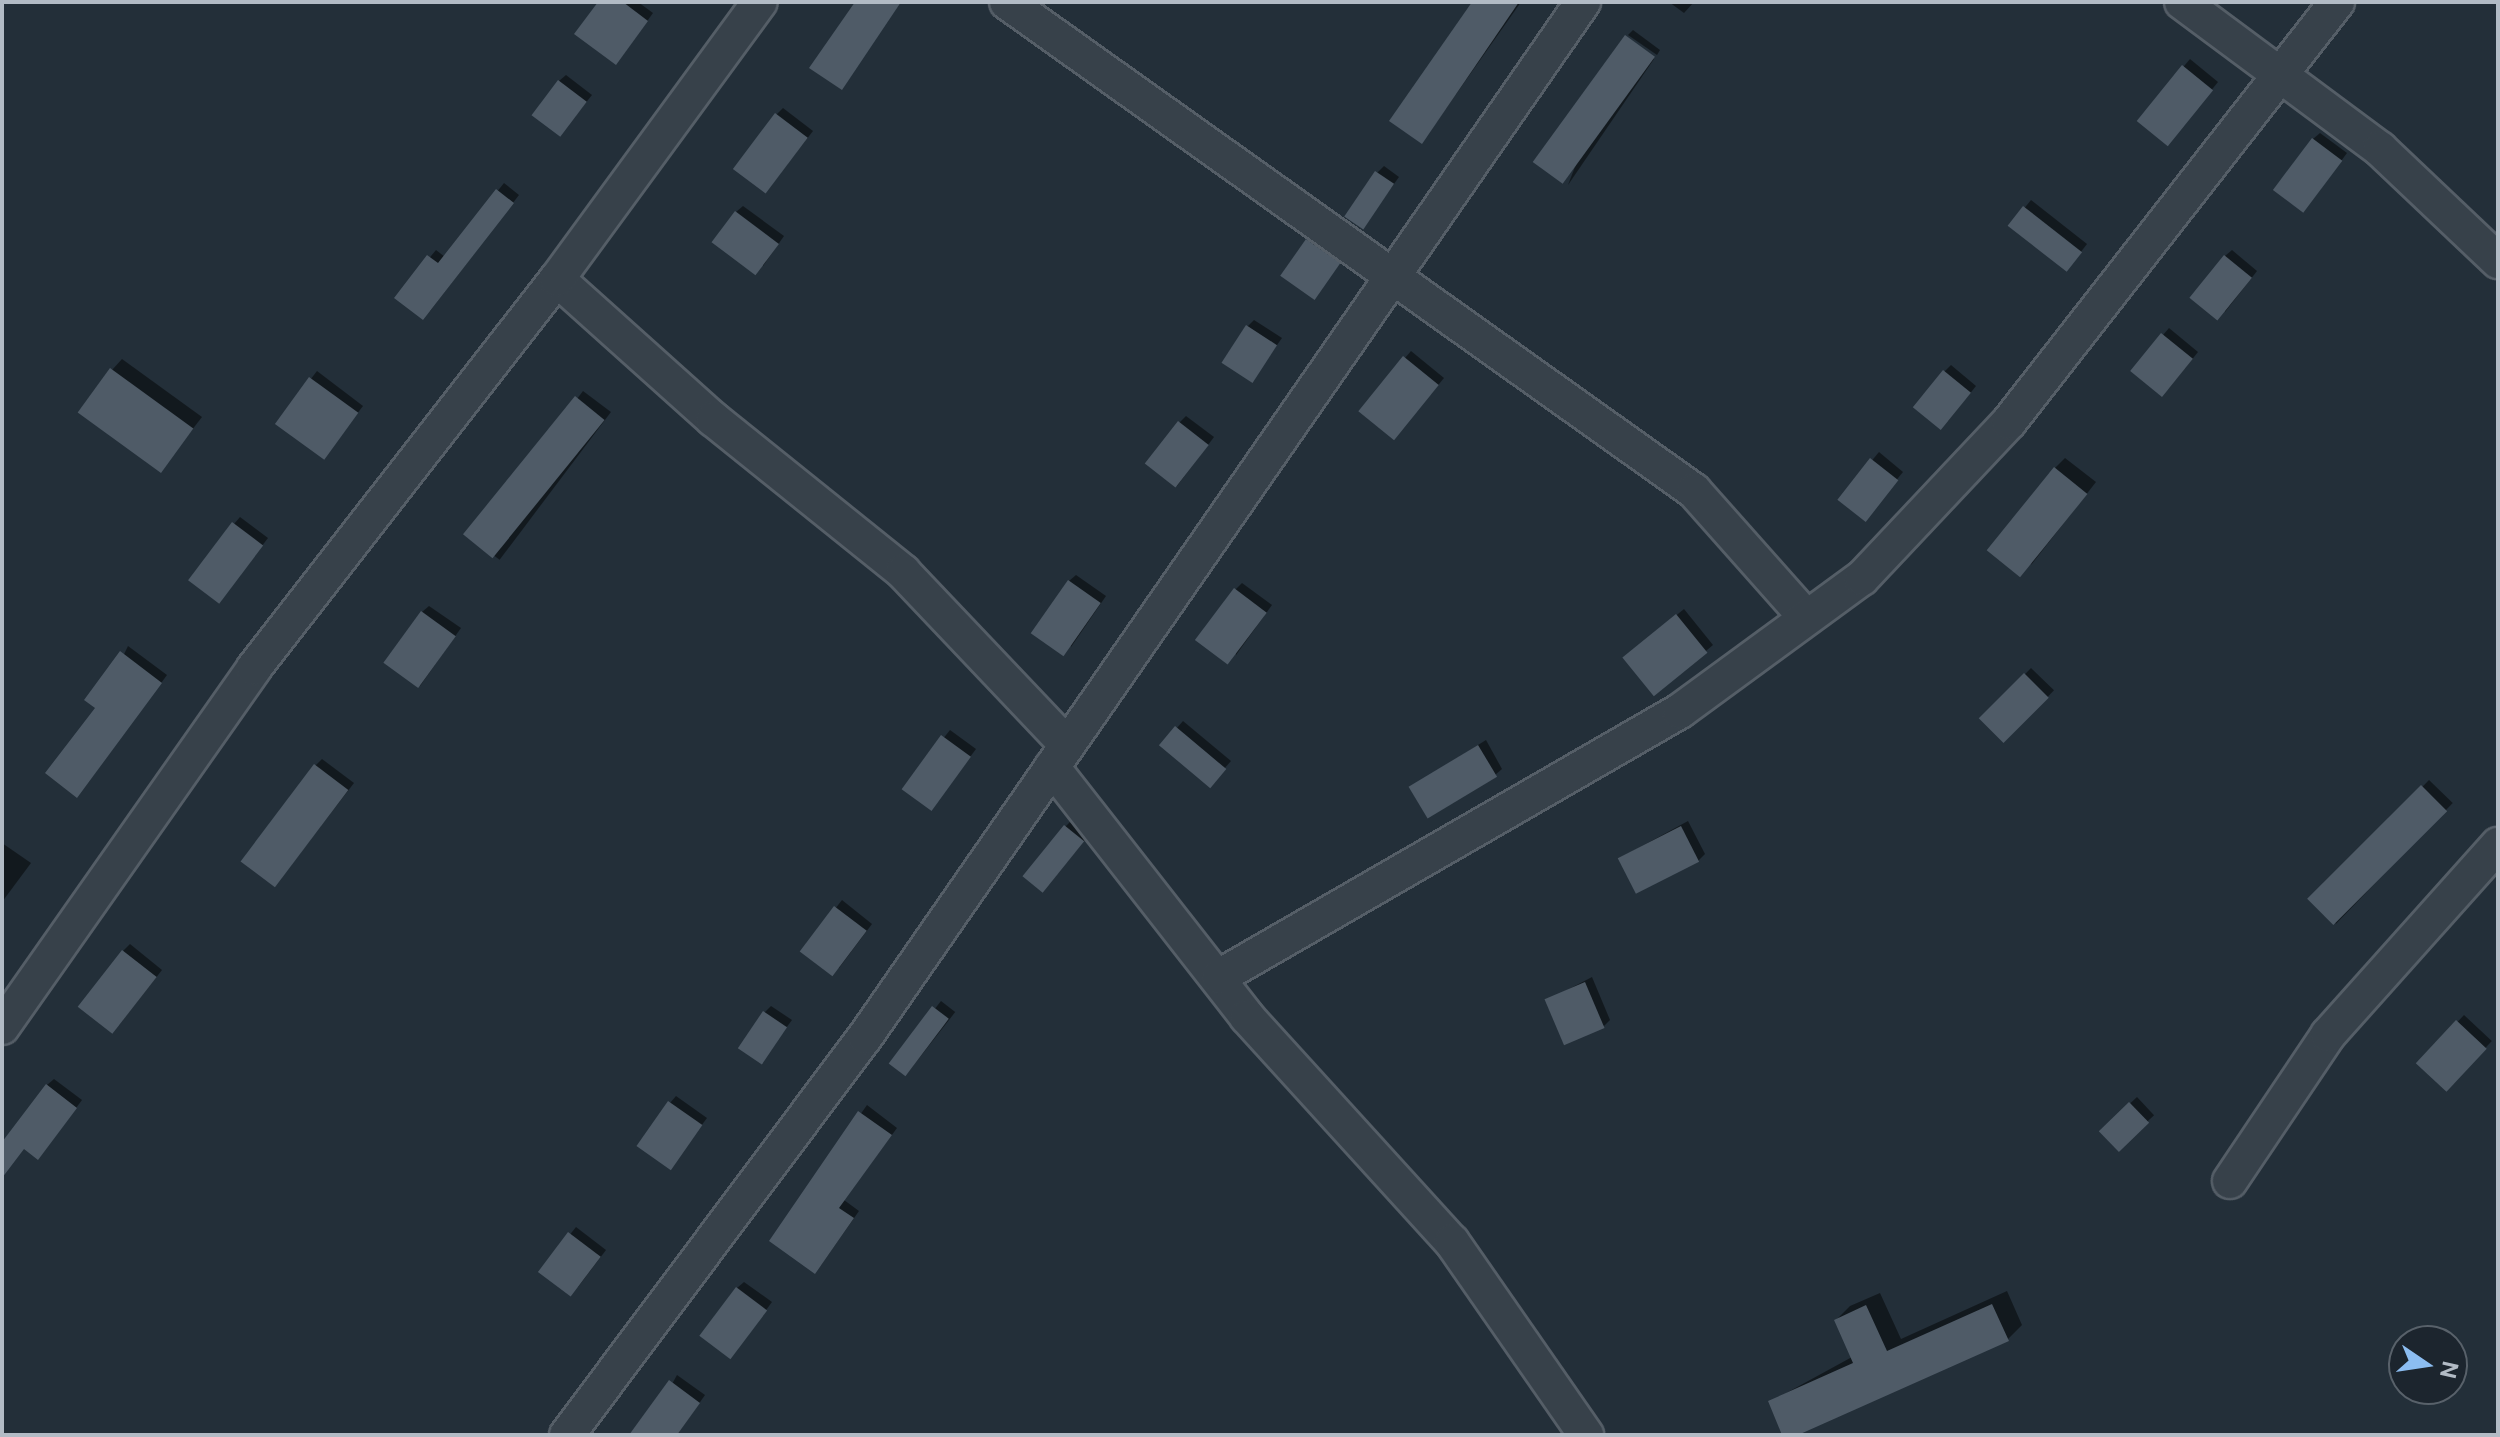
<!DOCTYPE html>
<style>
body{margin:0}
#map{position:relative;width:2500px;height:1437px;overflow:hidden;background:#232f39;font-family:"Public Sans",sans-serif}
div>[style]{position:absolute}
.shadow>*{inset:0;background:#0007;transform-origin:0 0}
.building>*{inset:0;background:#4f5b67;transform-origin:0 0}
.roads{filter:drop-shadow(2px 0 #555e67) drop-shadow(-2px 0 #555e67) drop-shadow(0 2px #555e67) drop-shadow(0 -2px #555e67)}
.minor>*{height:34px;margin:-17px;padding:0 17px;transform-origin:17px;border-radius:17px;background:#37414a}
span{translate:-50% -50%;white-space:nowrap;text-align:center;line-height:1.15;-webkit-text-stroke:6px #1c252e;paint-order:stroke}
.frame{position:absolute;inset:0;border:4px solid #b2bbc5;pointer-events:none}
.north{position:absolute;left:2388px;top:1325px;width:80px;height:80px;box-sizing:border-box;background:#1c252e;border:2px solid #58616a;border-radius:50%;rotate:103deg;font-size:22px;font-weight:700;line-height:32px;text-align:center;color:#b2bbc5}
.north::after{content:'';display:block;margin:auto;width:28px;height:36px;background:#8cbdf1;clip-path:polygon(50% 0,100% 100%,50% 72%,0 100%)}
</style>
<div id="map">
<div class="shadow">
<i style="clip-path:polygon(601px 2px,638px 2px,653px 13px,622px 56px)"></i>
<i style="clip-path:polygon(1473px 2px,1521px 2px,1428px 134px)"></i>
<i style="clip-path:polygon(1669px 2px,1694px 2px,1684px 13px)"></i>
<i style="clip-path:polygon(1633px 30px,1660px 50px,1657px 55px,1628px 35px)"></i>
<i style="clip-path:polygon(1625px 38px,1654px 59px,1568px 185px)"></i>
<i style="clip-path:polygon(2190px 59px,2218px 82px,2174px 136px,2139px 120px)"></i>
<i style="clip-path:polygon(566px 75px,592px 95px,560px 135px,559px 81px)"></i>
<i style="clip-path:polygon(783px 108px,813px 131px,772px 184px,776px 115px)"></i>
<i style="clip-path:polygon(2320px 133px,2347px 153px,2310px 203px,2313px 139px)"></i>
<i style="clip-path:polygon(1384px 166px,1399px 177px,1362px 228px,1377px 173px)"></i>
<i style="clip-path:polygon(504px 183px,519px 195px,430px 311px,397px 297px,436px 250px,445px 257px)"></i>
<i style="clip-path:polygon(2031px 200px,2087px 244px,2073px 262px,2010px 226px)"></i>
<i style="clip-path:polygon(743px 206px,784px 236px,763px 266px,736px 212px)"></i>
<i style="clip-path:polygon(1314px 234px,1345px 256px,1314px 297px,1307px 240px)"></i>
<i style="clip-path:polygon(2232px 250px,2257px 271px,2225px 312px,2225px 256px)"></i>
<i style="clip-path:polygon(1254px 320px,1282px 338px,1252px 380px,1248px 326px)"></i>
<i style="clip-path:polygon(2169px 328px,2198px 352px,2169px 388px,2133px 370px)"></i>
<i style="clip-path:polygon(1411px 351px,1444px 378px,1400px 431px,1405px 358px)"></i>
<i style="clip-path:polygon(122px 359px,202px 417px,160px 471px,112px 370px)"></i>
<i style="clip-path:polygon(1951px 365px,1976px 386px,1948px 421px,1944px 372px)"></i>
<i style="clip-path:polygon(317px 371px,363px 406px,329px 450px,277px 423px)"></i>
<i style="left:583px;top:391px;width:35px;height:185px;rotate:37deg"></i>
<i style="clip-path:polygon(1186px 416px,1214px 437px,1177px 486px,1179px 423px)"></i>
<i style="clip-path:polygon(1879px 452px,1903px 472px,1870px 512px,1840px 499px)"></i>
<i style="clip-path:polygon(2065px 458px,2096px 482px,2031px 565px,2055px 468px)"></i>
<i style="clip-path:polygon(240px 517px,268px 538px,225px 594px,234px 524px)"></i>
<i style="clip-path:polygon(1076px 575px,1106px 596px,1071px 647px,1069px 581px)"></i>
<i style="clip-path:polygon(1242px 583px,1272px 605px,1236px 655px,1235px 590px)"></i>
<i style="clip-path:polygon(429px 606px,461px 628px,420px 686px,422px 612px)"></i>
<i style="clip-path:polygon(1684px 609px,1713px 645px,1656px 693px,1633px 651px)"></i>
<i style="clip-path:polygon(128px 646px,167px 675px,84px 788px,98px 708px)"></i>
<i style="left:2031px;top:668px;width:32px;height:71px;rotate:44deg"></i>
<i style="clip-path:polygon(1183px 721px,1231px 761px,1216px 778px,1162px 745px)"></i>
<i style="clip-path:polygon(950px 730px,976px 749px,937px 801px,904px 788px)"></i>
<i style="clip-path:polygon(1486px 740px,1502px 769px,1495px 775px,1411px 787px)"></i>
<i style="clip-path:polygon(322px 759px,354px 783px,281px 878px,315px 766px)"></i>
<i style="left:2429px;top:780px;width:33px;height:168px;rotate:44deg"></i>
<i style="clip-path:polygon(1072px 820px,1090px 834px,1049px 884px,1066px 826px)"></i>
<i style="clip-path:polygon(1688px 821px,1705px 854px,1698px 861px,1620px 858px)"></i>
<i style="clip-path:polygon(2px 843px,31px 863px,2px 902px)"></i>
<i style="clip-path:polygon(842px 900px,872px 924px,839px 968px,802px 951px)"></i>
<i style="clip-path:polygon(130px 944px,162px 970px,119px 1025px,123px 951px)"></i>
<i style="clip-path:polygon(1592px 977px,1610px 1020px,1604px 1026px,1548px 1000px)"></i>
<i style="left:941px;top:1001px;width:18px;height:78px;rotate:38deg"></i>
<i style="clip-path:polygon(771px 1006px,792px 1020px,761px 1061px,765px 1012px)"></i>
<i style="left:2464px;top:1015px;width:38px;height:66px;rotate:43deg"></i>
<i style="clip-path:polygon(54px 1079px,82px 1100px,44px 1151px,47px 1085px)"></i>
<i style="clip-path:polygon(676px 1096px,707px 1118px,675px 1161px,670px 1103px)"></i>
<i style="left:2137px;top:1097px;width:25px;height:49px;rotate:47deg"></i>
<i style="clip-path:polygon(867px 1105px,897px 1128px,844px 1200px,859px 1211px,821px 1265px,771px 1241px)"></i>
<i style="clip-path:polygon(576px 1227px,606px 1250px,578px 1287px,541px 1271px)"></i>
<i style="clip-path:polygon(744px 1282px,772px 1302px,731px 1357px,737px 1288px)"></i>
<i style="clip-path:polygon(2007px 1291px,2022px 1325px,2008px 1339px,1785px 1435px,1770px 1402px,1852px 1357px,1836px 1320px,1850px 1306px,1880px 1293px,1901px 1339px)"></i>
<i style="clip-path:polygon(677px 1375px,705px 1395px,677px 1435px,644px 1435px)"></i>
</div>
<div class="building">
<i style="clip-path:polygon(598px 2px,623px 2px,648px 21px,616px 65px,574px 34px)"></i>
<i style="clip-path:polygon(855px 2px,901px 2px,842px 90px,809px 68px)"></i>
<i style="clip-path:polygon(1472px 2px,1519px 2px,1422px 144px,1389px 121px)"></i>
<i style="left:1625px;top:35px;width:37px;height:157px;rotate:36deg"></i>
<i style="left:2182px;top:65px;width:40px;height:72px;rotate:39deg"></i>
<i style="left:558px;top:80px;width:36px;height:44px;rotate:37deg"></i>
<i style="left:775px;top:113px;width:41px;height:70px;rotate:37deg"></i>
<i style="left:2312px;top:138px;width:38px;height:65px;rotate:37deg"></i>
<i style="left:1375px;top:171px;width:23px;height:55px;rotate:34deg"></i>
<i style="clip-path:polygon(496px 189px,514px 203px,423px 320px,394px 298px,427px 255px,438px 263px)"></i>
<i style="left:2023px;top:206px;width:75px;height:25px;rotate:38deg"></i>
<i style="left:735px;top:211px;width:55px;height:39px;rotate:37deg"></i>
<i style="left:1306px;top:239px;width:42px;height:45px;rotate:35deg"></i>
<i style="left:2224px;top:255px;width:36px;height:55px;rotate:39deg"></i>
<i style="left:1246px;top:325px;width:37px;height:45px;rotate:33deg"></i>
<i style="left:2161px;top:333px;width:41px;height:49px;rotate:39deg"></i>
<i style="left:1403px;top:356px;width:46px;height:71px;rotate:39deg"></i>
<i style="left:110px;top:368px;width:103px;height:55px;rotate:36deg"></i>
<i style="left:1943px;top:370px;width:36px;height:48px;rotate:39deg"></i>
<i style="left:309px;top:377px;width:61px;height:58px;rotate:36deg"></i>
<i style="left:575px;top:396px;width:38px;height:178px;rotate:39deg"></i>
<i style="left:1178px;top:421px;width:39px;height:54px;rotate:38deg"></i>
<i style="left:1870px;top:458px;width:36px;height:53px;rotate:38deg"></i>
<i style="left:2054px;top:467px;width:43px;height:107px;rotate:39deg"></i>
<i style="left:232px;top:522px;width:39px;height:73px;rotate:37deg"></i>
<i style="left:1068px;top:580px;width:40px;height:65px;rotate:35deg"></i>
<i style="left:1234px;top:588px;width:41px;height:65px;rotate:37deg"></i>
<i style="left:421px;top:611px;width:43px;height:64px;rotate:36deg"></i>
<i style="left:1676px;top:614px;width:50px;height:69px;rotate:51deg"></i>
<i style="clip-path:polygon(120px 651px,162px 683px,77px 798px,45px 773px,95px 708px,84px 700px)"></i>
<i style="left:2024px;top:673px;width:35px;height:64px;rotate:45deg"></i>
<i style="left:1175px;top:726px;width:67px;height:25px;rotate:40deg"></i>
<i style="left:941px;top:735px;width:37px;height:67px;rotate:36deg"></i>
<i style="left:1478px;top:745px;width:37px;height:81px;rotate:59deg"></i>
<i style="left:314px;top:764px;width:43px;height:122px;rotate:37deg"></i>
<i style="left:2421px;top:785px;width:37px;height:161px;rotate:45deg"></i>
<i style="left:1064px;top:825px;width:26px;height:66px;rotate:39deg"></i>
<i style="left:1681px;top:826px;width:40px;height:71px;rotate:63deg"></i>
<i style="left:834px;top:906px;width:41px;height:57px;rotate:37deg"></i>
<i style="left:122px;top:950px;width:44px;height:72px;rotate:38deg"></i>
<i style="left:1585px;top:982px;width:50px;height:44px;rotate:67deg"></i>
<i style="left:932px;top:1006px;width:21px;height:72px;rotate:37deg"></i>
<i style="left:763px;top:1011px;width:29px;height:45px;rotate:34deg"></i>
<i style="left:2456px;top:1020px;width:42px;height:59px;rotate:43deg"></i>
<i style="clip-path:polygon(46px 1084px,77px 1108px,38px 1160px,24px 1149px,2px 1178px,2px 1142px)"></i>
<i style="left:668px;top:1101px;width:42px;height:55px;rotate:35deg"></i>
<i style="left:2129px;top:1102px;width:29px;height:42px;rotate:46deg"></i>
<i style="clip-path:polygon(858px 1111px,892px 1135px,839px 1208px,854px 1218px,815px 1274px,769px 1241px)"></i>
<i style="left:568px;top:1232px;width:41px;height:50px;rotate:37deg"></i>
<i style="left:736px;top:1287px;width:39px;height:61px;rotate:37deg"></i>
<i style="clip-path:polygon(1992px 1304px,2009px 1341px,1798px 1435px,1782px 1435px,1768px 1401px,1853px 1363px,1834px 1320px,1866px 1305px,1887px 1351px)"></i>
<i style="clip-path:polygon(669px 1380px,700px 1403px,677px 1435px,629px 1435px)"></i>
</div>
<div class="roads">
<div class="minor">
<i style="left:1007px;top:2px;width:843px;rotate:35.44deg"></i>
<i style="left:1694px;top:491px;width:167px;rotate:48.4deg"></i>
<i style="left:2182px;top:2px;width:247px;rotate:36.6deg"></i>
<i style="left:2380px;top:149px;width:163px;rotate:43.5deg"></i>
<i style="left:557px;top:279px;width:210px;rotate:41.9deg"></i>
<i style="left:713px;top:419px;width:244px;rotate:38.8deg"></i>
<i style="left:903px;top:572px;width:238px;rotate:46.5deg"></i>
<i style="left:1052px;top:767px;width:317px;rotate:52deg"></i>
<i style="left:1247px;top:1017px;width:304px;rotate:47.7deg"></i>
<i style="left:1452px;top:1242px;width:235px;rotate:55.2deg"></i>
<i style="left:1219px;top:977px;width:532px;rotate:-29.99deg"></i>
<i style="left:1680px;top:711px;width:225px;rotate:-36.2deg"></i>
<i style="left:1862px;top:578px;width:214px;rotate:-46.7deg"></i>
<i style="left:2009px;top:422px;width:533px;rotate:-52.01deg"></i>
<i style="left:2px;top:1027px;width:439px;rotate:-54.9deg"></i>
<i style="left:254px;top:668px;width:493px;rotate:-52.1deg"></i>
<i style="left:557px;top:279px;width:343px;rotate:-53.8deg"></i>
<i style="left:2230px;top:1181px;width:176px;rotate:-56.1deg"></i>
<i style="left:2328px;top:1035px;width:255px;rotate:-48.2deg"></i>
<i style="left:567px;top:1435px;width:497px;rotate:-53.2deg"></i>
<i style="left:865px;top:1037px;width:1260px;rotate:-55.25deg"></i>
</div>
</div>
<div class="frame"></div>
<div class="north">N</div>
</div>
